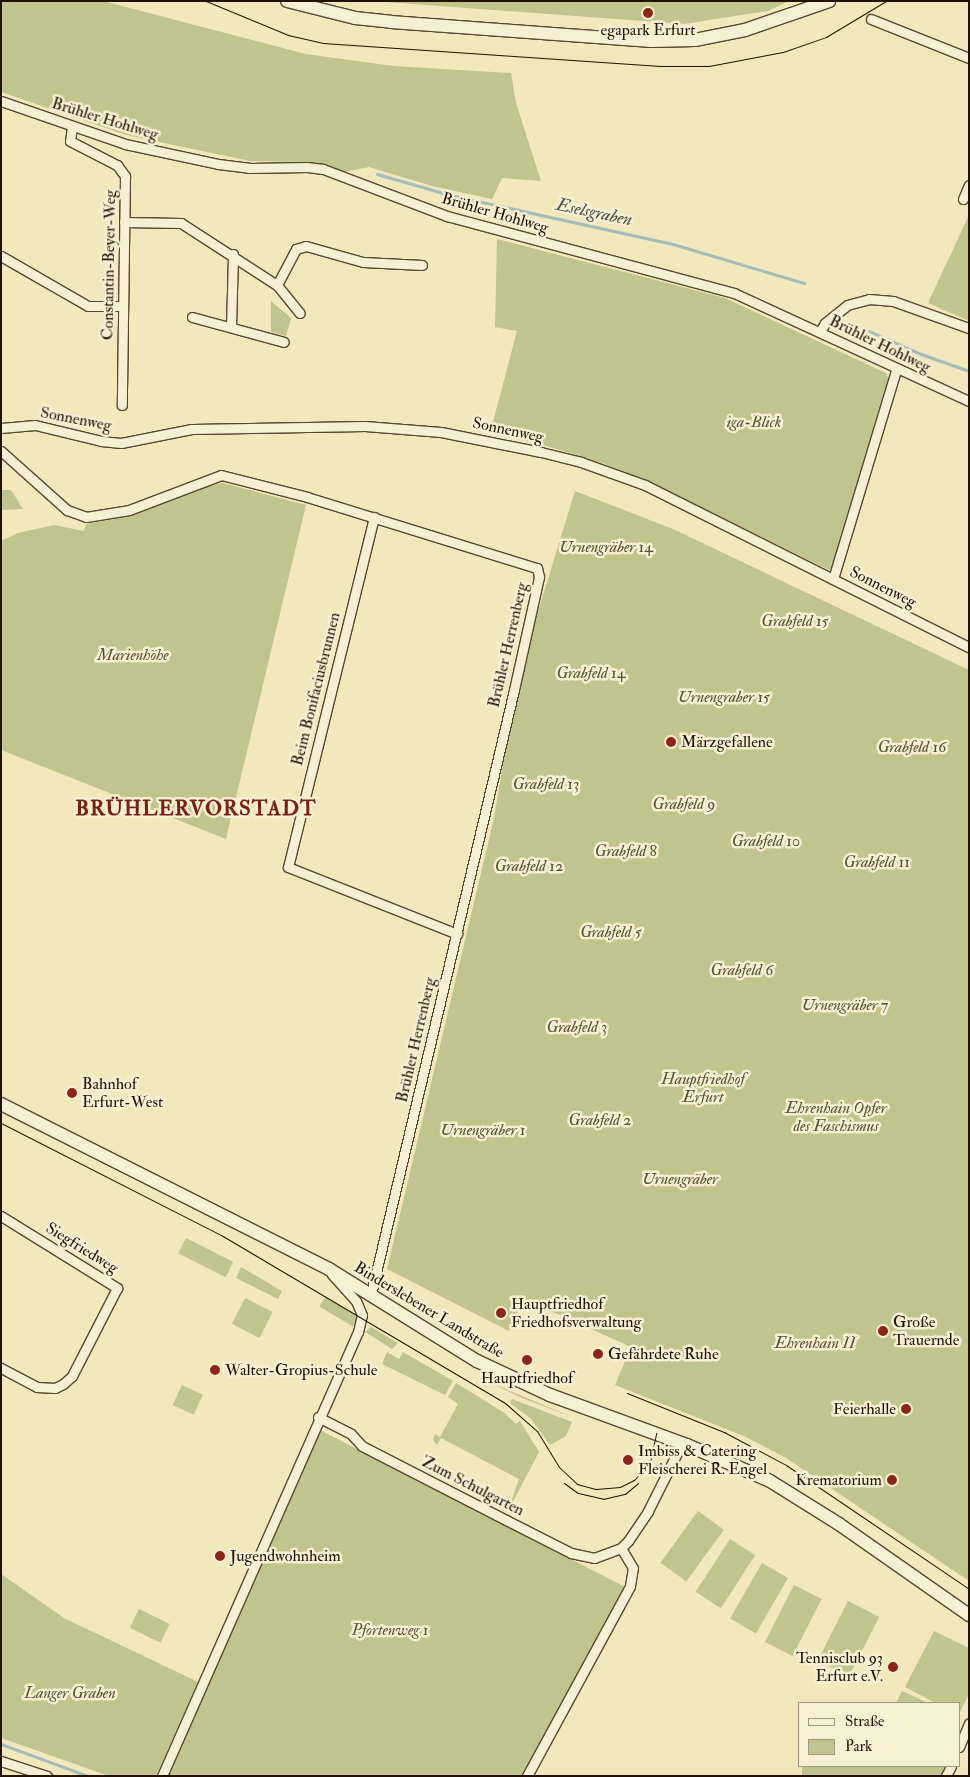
<!DOCTYPE html>
<meta charset="utf-8">
<style>
body{margin:0}
#map{position:relative;width:970px;height:1777px;overflow:hidden;background:#f3e7bc;font-family:"IM FELL Double Pica",serif}
div>[style]{position:absolute}
.green>*{inset:0;background:#c0c48d;transform-origin:0 0}
.stream>*{height:3px;margin:-1.5px;padding:0 1.5px;transform-origin:1.5px;border-radius:1.5px;background:#a1bdbb}
.roads{filter:drop-shadow(1px 0 #574732) drop-shadow(-1px 0 #574732) drop-shadow(0 1px #574732) drop-shadow(0 -1px #574732)}
.minor>*{height:9px;margin:-4.5px;padding:0 4.5px;transform-origin:4.5px;border-radius:4.5px;background:#f7efd3}
.secondary>*{height:12px;margin:-6px;padding:0 6px;transform-origin:6px;border-radius:6px;background:#f7efd3}
.tram>*{height:1px;margin:-0.5px;padding:0 0.5px;transform-origin:0.5px;border-radius:0.5px;background:#231204}
.dots>*{width:14px;height:14px;translate:-50% -50%;box-sizing:border-box;border:2px solid #f7efd3;border-radius:50%}
span{translate:-50% -50%;white-space:nowrap;text-align:center;line-height:1.15;-webkit-text-stroke:5px #f7efd3;paint-order:stroke}
.poi-label{font-size:16px;color:#231204}
.left{translate:0 -50%;text-align:left}
.right{translate:-100% -50%;text-align:right}
.street-label{font-size:16px;color:#231204}
.park-label{font-size:16px;color:#5a5034;font-style:italic}
.water-label{font-size:18px;color:#4f4e44;font-style:italic}
.district-label{font-size:21px;color:#7a1f14;font-weight:700;letter-spacing:1px}
.frame{position:absolute;inset:0;border:2px solid #231204;pointer-events:none}
.legend{position:absolute;left:798px;top:1702px;width:162px;height:65px;box-sizing:border-box;background:#f7efd3;border:1px solid #a29780;margin:0;padding:6px 9px;list-style:none;font-size:15px;color:#231204}
.legend li{display:flex;align-items:center;gap:10px;height:25px}
.legend b{width:25px;border:1px solid #a29780}
</style>
<div id="map">
<div class="green">
<i style="clip-path:polygon(1px 1px,103px 1px,306px 54px,393px 66px,511px 73px,516px 103px,541px 181px,502px 178px,492px 199px,432px 186px,369px 167px,344px 172px,306px 162px,250px 161px,126px 135px,1px 92px)"></i>
<i style="clip-path:polygon(373px 1px,789px 1px,768px 11px,684px 24px)"></i>
<i style="clip-path:polygon(969px 215px,969px 321px,928px 303px)"></i>
<i style="clip-path:polygon(497px 239px,725px 298px,886px 373px,889px 380px,834px 567px,829px 570px,666px 490px,605px 464px,543px 445px,490px 433px,517px 331px,495px 327px)"></i>
<i style="clip-path:polygon(271px 301px,291px 318px,286px 336px,271px 332px)"></i>
<i style="clip-path:polygon(223px 483px,306px 505px,226px 839px,1px 750px,1px 541px,18px 533px,54px 525px,84px 531px,86px 524px,131px 516px,206px 486px)"></i>
<i style="clip-path:polygon(1px 490px,11px 490px,23px 509px,1px 510px)"></i>
<i style="clip-path:polygon(575px 491px,673px 529px,969px 670px,969px 1581px,786px 1458px,746px 1437px,615px 1385px,631px 1347px,524px 1299px,509px 1331px,387px 1269px,494px 818px,511px 717px,528px 644px)"></i>
<i style="left:186px;top:1238px;width:53px;height:17px;rotate:27deg"></i>
<i style="clip-path:polygon(241px 1267px,282px 1291px,278px 1299px,236px 1278px)"></i>
<i style="left:325px;top:1297px;width:39px;height:11px;rotate:31deg"></i>
<i style="left:245px;top:1298px;width:31px;height:29px;rotate:27deg"></i>
<i style="clip-path:polygon(371px 1327px,398px 1343px,392px 1349px,365px 1332px)"></i>
<i style="clip-path:polygon(387px 1352px,399px 1359px,403px 1352px,453px 1381px,445px 1395px,382px 1364px)"></i>
<i style="clip-path:polygon(489px 1382px,572px 1417px,522px 1398px)"></i>
<i style="clip-path:polygon(456px 1383px,503px 1412px,516px 1424px,520px 1421px,539px 1452px,508px 1511px,519px 1479px,441px 1438px,437px 1445px,433px 1440px,435px 1434px,440px 1437px,458px 1404px,448px 1397px)"></i>
<i style="left:182px;top:1385px;width:23px;height:22px;rotate:25deg"></i>
<i style="clip-path:polygon(512px 1399px,572px 1422px,566px 1436px,550px 1445px,531px 1419px,510px 1403px)"></i>
<i style="clip-path:polygon(318px 1429px,625px 1587px,522px 1776px,168px 1776px)"></i>
<i style="left:698px;top:1511px;width:32px;height:64px;rotate:36deg"></i>
<i style="left:730px;top:1539px;width:30px;height:63px;rotate:33deg"></i>
<i style="left:762px;top:1563px;width:30px;height:64px;rotate:30deg"></i>
<i style="clip-path:polygon(1px 1574px,64px 1618px,198px 1682px,156px 1776px,109px 1776px,1px 1738px)"></i>
<i style="left:794px;top:1585px;width:31px;height:64px;rotate:27deg"></i>
<i style="left:848px;top:1601px;width:35px;height:67px;rotate:27deg"></i>
<i style="left:139px;top:1609px;width:34px;height:21px;rotate:26deg"></i>
<i style="clip-path:polygon(934px 1631px,969px 1648px,969px 1694px,959px 1714px,959px 1703px,936px 1703px,905px 1687px)"></i>
<i style="clip-path:polygon(902px 1691px,928px 1703px,896px 1703px)"></i>
<i style="left:802px;top:1766px;width:144px;height:11px"></i>
</div>
<div class="stream">
<i style="left:377px;top:174px;width:76px;rotate:16deg"></i>
<i style="left:450px;top:195px;width:228px;rotate:12.4deg"></i>
<i style="left:673px;top:244px;width:137px;rotate:16.6deg"></i>
<i style="left:869px;top:331px;width:57px;rotate:23.9deg"></i>
<i style="left:921px;top:354px;width:51px;rotate:19.5deg"></i>
<i style="left:1px;top:1744px;width:93px;rotate:20.2deg"></i>
</div>
<div class="roads">
<div class="minor">
<i style="left:871px;top:19px;width:105px;rotate:21.7deg"></i>
<i style="left:1px;top:101px;width:131px;rotate:19.1deg"></i>
<i style="left:125px;top:144px;width:95px;rotate:12.1deg"></i>
<i style="left:218px;top:164px;width:31px;rotate:7deg"></i>
<i style="left:249px;top:168px;width:58px;rotate:-1deg"></i>
<i style="left:307px;top:167px;width:16px;rotate:7deg"></i>
<i style="left:323px;top:169px;width:133px;rotate:20.8deg"></i>
<i style="left:447px;top:216px;width:297px;rotate:15deg"></i>
<i style="left:734px;top:293px;width:259px;rotate:24.7deg"></i>
<i style="left:72px;top:127px;width:14px;rotate:98deg"></i>
<i style="left:70px;top:141px;width:53px;rotate:27.1deg"></i>
<i style="left:117px;top:165px;width:14px;rotate:54deg"></i>
<i style="left:125px;top:176px;width:229px;rotate:90.8deg"></i>
<i style="left:963px;top:199px;width:15px;rotate:-67deg"></i>
<i style="left:124px;top:222px;width:57px;rotate:1deg"></i>
<i style="left:181px;top:223px;width:114px;rotate:32.9deg"></i>
<i style="left:277px;top:285px;width:36px;rotate:51deg"></i>
<i style="left:1px;top:256px;width:100px;rotate:29.9deg"></i>
<i style="left:88px;top:306px;width:34px"></i>
<i style="left:277px;top:285px;width:41px;rotate:-62.2deg"></i>
<i style="left:296px;top:249px;width:10px;rotate:-17deg"></i>
<i style="left:306px;top:246px;width:59px;rotate:15.7deg"></i>
<i style="left:363px;top:262px;width:59px;rotate:2.9deg"></i>
<i style="left:192px;top:317px;width:95px;rotate:15.2deg"></i>
<i style="left:231px;top:327px;width:73px;rotate:-88.4deg"></i>
<i style="left:820px;top:332px;width:10px;rotate:-61deg"></i>
<i style="left:825px;top:323px;width:28px;rotate:-39deg"></i>
<i style="left:847px;top:305px;width:23px;rotate:-15deg"></i>
<i style="left:869px;top:299px;width:24px;rotate:5deg"></i>
<i style="left:893px;top:301px;width:81px;rotate:19.6deg"></i>
<i style="left:1px;top:428px;width:34px;rotate:-5deg"></i>
<i style="left:35px;top:425px;width:68px;rotate:13.6deg"></i>
<i style="left:101px;top:441px;width:20px;rotate:6deg"></i>
<i style="left:121px;top:443px;width:72px;rotate:-11.2deg"></i>
<i style="left:192px;top:429px;width:173px;rotate:-1deg"></i>
<i style="left:365px;top:426px;width:76px;rotate:4.5deg"></i>
<i style="left:441px;top:432px;width:102px;rotate:11.3deg"></i>
<i style="left:541px;top:452px;width:41px;rotate:14deg"></i>
<i style="left:581px;top:462px;width:68px;rotate:19.8deg"></i>
<i style="left:645px;top:485px;width:362px;rotate:26.6deg"></i>
<i style="left:1px;top:451px;width:89px;rotate:41.8deg"></i>
<i style="left:67px;top:510px;width:20px;rotate:20deg"></i>
<i style="left:86px;top:517px;width:44px;rotate:-9.2deg"></i>
<i style="left:129px;top:510px;width:98px;rotate:-20.8deg"></i>
<i style="left:221px;top:475px;width:89px;rotate:14.3deg"></i>
<i style="left:307px;top:497px;width:241px;rotate:17.2deg"></i>
<i style="left:537px;top:568px;width:9px;rotate:77deg"></i>
<i style="left:539px;top:577px;width:116px;rotate:102.5deg"></i>
<i style="left:514px;top:690px;width:621px;rotate:103.32deg"></i>
<i style="left:374px;top:517px;width:360px;rotate:103.8deg"></i>
<i style="left:288px;top:867px;width:182px;rotate:21.6deg"></i>
<i style="left:833px;top:579px;width:218px;rotate:-73.2deg"></i>
<i style="left:1px;top:1216px;width:137px;rotate:31.8deg"></i>
<i style="left:117px;top:1288px;width:99px;rotate:117.1deg"></i>
<i style="left:72px;top:1376px;width:12px;rotate:138deg"></i>
<i style="left:63px;top:1384px;width:9px;rotate:153deg"></i>
<i style="left:55px;top:1388px;width:18px;rotate:-177deg"></i>
<i style="left:37px;top:1387px;width:41px;rotate:-152.2deg"></i>
<i style="left:318px;top:1417px;width:37px;rotate:27deg"></i>
<i style="left:351px;top:1434px;width:16px;rotate:47deg"></i>
<i style="left:362px;top:1446px;width:162px;rotate:27.2deg"></i>
<i style="left:506px;top:1520px;width:73px;rotate:26.9deg"></i>
<i style="left:571px;top:1553px;width:24px;rotate:12deg"></i>
<i style="left:594px;top:1558px;width:29px;rotate:-20deg"></i>
<i style="left:621px;top:1548px;width:10px;rotate:-45deg"></i>
<i style="left:628px;top:1541px;width:36px;rotate:-56deg"></i>
<i style="left:648px;top:1511px;width:76px;rotate:-63.4deg"></i>
<i style="left:959px;top:1747px;width:26px;rotate:-67deg"></i>
<i style="left:1px;top:1761px;width:48px;rotate:18.1deg"></i>
<i style="left:162px;top:1776px;width:485px;rotate:-66.2deg"></i>
<i style="left:358px;top:1332px;width:17px;rotate:-77deg"></i>
<i style="left:362px;top:1315px;width:15px;rotate:-113deg"></i>
<i style="left:356px;top:1301px;width:36px;rotate:-132deg"></i>
<i style="left:527px;top:1776px;width:216px;rotate:-61.5deg"></i>
<i style="left:630px;top:1586px;width:18px;rotate:-81deg"></i>
<i style="left:633px;top:1568px;width:23px;rotate:-121deg"></i>
<i style="left:946px;top:1776px;width:11px;rotate:-63deg"></i>
</div>
<div class="secondary">
<i style="left:287px;top:1px;width:70px;rotate:14deg"></i>
<i style="left:355px;top:18px;width:36px;rotate:6deg"></i>
<i style="left:391px;top:22px;width:261px;rotate:4.2deg"></i>
<i style="left:651px;top:41px;width:44px;rotate:-1.3deg"></i>
<i style="left:695px;top:40px;width:51px;rotate:-11.3deg"></i>
<i style="left:745px;top:30px;width:89px;rotate:-19deg"></i>
<i style="left:1px;top:1104px;width:367px;rotate:26.7deg"></i>
<i style="left:329px;top:1269px;width:174px;rotate:31.9deg"></i>
<i style="left:477px;top:1361px;width:81px;rotate:25deg"></i>
<i style="left:550px;top:1395px;width:146px;rotate:20.1deg"></i>
<i style="left:687px;top:1445px;width:90px;rotate:23.4deg"></i>
<i style="left:770px;top:1481px;width:81px;rotate:31.9deg"></i>
<i style="left:839px;top:1524px;width:159px;rotate:35deg"></i>
</div>
</div>
<div class="tram">
<i style="left:206px;top:1px;width:89px;rotate:22.5deg"></i>
<i style="left:288px;top:35px;width:36px;rotate:13deg"></i>
<i style="left:323px;top:43px;width:338px;rotate:3.9deg"></i>
<i style="left:660px;top:66px;width:49px"></i>
<i style="left:709px;top:66px;width:75px;rotate:-10.7deg"></i>
<i style="left:783px;top:52px;width:46px;rotate:-19.2deg"></i>
<i style="left:826px;top:37px;width:70px;rotate:-31deg"></i>
<i style="left:1px;top:1123px;width:247px;rotate:27deg"></i>
<i style="left:221px;top:1235px;width:330px;rotate:30.6deg"></i>
<i style="left:505px;top:1403px;width:43px;rotate:41.2deg"></i>
<i style="left:537px;top:1431px;width:42px;rotate:58.6deg"></i>
<i style="left:559px;top:1467px;width:25px;rotate:43deg"></i>
<i style="left:577px;top:1484px;width:20px;rotate:15deg"></i>
<i style="left:596px;top:1489px;width:24px;rotate:-5deg"></i>
<i style="left:620px;top:1487px;width:16px;rotate:-27deg"></i>
<i style="left:634px;top:1480px;width:25px;rotate:-48deg"></i>
<i style="left:627px;top:1393px;width:105px;rotate:21.9deg"></i>
<i style="left:724px;top:1432px;width:70px;rotate:28deg"></i>
<i style="left:786px;top:1465px;width:221px;rotate:34.1deg"></i>
<i style="left:649px;top:1467px;width:35px;rotate:-78deg"></i>
<i style="left:564px;top:1483px;width:17px;rotate:36deg"></i>
<i style="left:578px;top:1493px;width:26px;rotate:13deg"></i>
<i style="left:603px;top:1499px;width:23px;rotate:-13deg"></i>
<i style="left:625px;top:1494px;width:17px;rotate:-40deg"></i>
</div>
<div class="dots">
<i style="left:648px;top:13px;background:#8f2418"></i>
<i style="left:671px;top:742px;background:#8f2418"></i>
<i style="left:72px;top:1093px;background:#8f2418"></i>
<i style="left:501px;top:1313px;background:#8f2418"></i>
<i style="left:883px;top:1331px;background:#8f2418"></i>
<i style="left:598px;top:1354px;background:#8f2418"></i>
<i style="left:527px;top:1360px;background:#8f2418"></i>
<i style="left:215px;top:1370px;background:#8f2418"></i>
<i style="left:906px;top:1409px;background:#8f2418"></i>
<i style="left:628px;top:1460px;background:#8f2418"></i>
<i style="left:892px;top:1480px;background:#8f2418"></i>
<i style="left:220px;top:1556px;background:#8f2418"></i>
<i style="left:893px;top:1667px;background:#8f2418"></i>
</div>
<div class="poi-label">
<span style="left:648px;top:30px">egapark Erfurt</span>
<span class="left" style="left:681px;top:742px">Märzgefallene</span>
<span class="left" style="left:82px;top:1093px">Bahnhof<br>Erfurt-West</span>
<span class="left" style="left:511px;top:1313px">Hauptfriedhof<br>Friedhofsverwaltung</span>
<span class="left" style="left:893px;top:1331px">Große<br>Trauernde</span>
<span class="left" style="left:608px;top:1354px">Gefährdete Ruhe</span>
<span class="left" style="left:225px;top:1370px">Walter-Gropius-Schule</span>
<span style="left:527px;top:1378px">Hauptfriedhof</span>
<span class="right" style="left:896px;top:1409px">Feierhalle</span>
<span class="left" style="left:638px;top:1460px">Imbiss &amp; Catering<br>Fleischerei R. Engel</span>
<span class="right" style="left:882px;top:1480px">Krematorium</span>
<span class="left" style="left:230px;top:1556px">Jugendwohnheim</span>
<span class="right" style="left:883px;top:1667px">Tennisclub 93<br>Erfurt e.V.</span>
</div>
<div class="street-label">
<span style="left:105px;top:119px;rotate:17deg">Brühler Hohlweg</span>
<span style="left:495px;top:213px;rotate:16deg">Brühler Hohlweg</span>
<span style="left:109px;top:265px;rotate:-89deg">Constantin-Beyer-Weg</span>
<span style="left:880px;top:344px;rotate:26deg">Brühler Hohlweg</span>
<span style="left:76px;top:419px;rotate:11deg">Sonnenweg</span>
<span style="left:508px;top:430px;rotate:12deg">Sonnenweg</span>
<span style="left:883px;top:587px;rotate:27deg">Sonnenweg</span>
<span style="left:508px;top:645px;rotate:-77deg">Brühler Herrenberg</span>
<span style="left:316px;top:689px;rotate:-76deg">Beim Bonifaciusbrunnen</span>
<span style="left:416px;top:1040px;rotate:-77deg">Brühler Herrenberg</span>
<span style="left:82px;top:1248px;rotate:32deg">Siegfriedweg</span>
<span style="left:429px;top:1310px;rotate:31deg">Binderslebener Landstraße</span>
<span style="left:473px;top:1486px;rotate:27deg">Zum Schulgarten</span>
</div>
<div class="park-label">
<span style="left:754px;top:422px">iga-Blick</span>
<span style="left:606px;top:547px">Urnengräber 14</span>
<span style="left:795px;top:621px">Grabfeld 15</span>
<span style="left:133px;top:655px">Marienhöhe</span>
<span style="left:591px;top:673px">Grabfeld 14</span>
<span style="left:724px;top:697px">Urnengraber 15</span>
<span style="left:912px;top:747px">Grabfeld 16</span>
<span style="left:546px;top:784px">Grabfeld 13</span>
<span style="left:684px;top:804px">Grabfeld 9</span>
<span style="left:766px;top:841px">Grabfeld 10</span>
<span style="left:626px;top:851px">Grabfeld 8</span>
<span style="left:877px;top:862px">Grabfeld 11</span>
<span style="left:529px;top:866px">Grabfeld 12</span>
<span style="left:611px;top:932px">Grabfeld 5</span>
<span style="left:742px;top:970px">Grabfeld 6</span>
<span style="left:845px;top:1005px">Urnengräber 7</span>
<span style="left:577px;top:1027px">Grabfeld 3</span>
<span style="left:703px;top:1088px">Hauptfriedhof<br>Erfurt</span>
<span style="left:836px;top:1117px">Ehrenhain Opfer<br>des Faschismus</span>
<span style="left:600px;top:1120px">Grabfeld 2</span>
<span style="left:483px;top:1130px">Urnengräber 1</span>
<span style="left:680px;top:1179px">Urnengräber</span>
<span style="left:815px;top:1343px">Ehrenhain II</span>
<span style="left:390px;top:1630px">Pfortenweg 1</span>
<span style="left:70px;top:1693px">Langer Graben</span>
</div>
<div class="water-label">
<span style="left:594px;top:213px;rotate:12deg">Eselsgraben</span>
</div>
<div class="district-label">
<span style="left:196px;top:809px">BRÜHLERVORSTADT</span>
</div>
<div class="frame"></div>
<ul class="legend">
<li><b style="height:6px;background:#f7efd3"></b>Straße</li>
<li><b style="height:14px;background:#c0c48d"></b>Park</li>
</ul>
</div>
